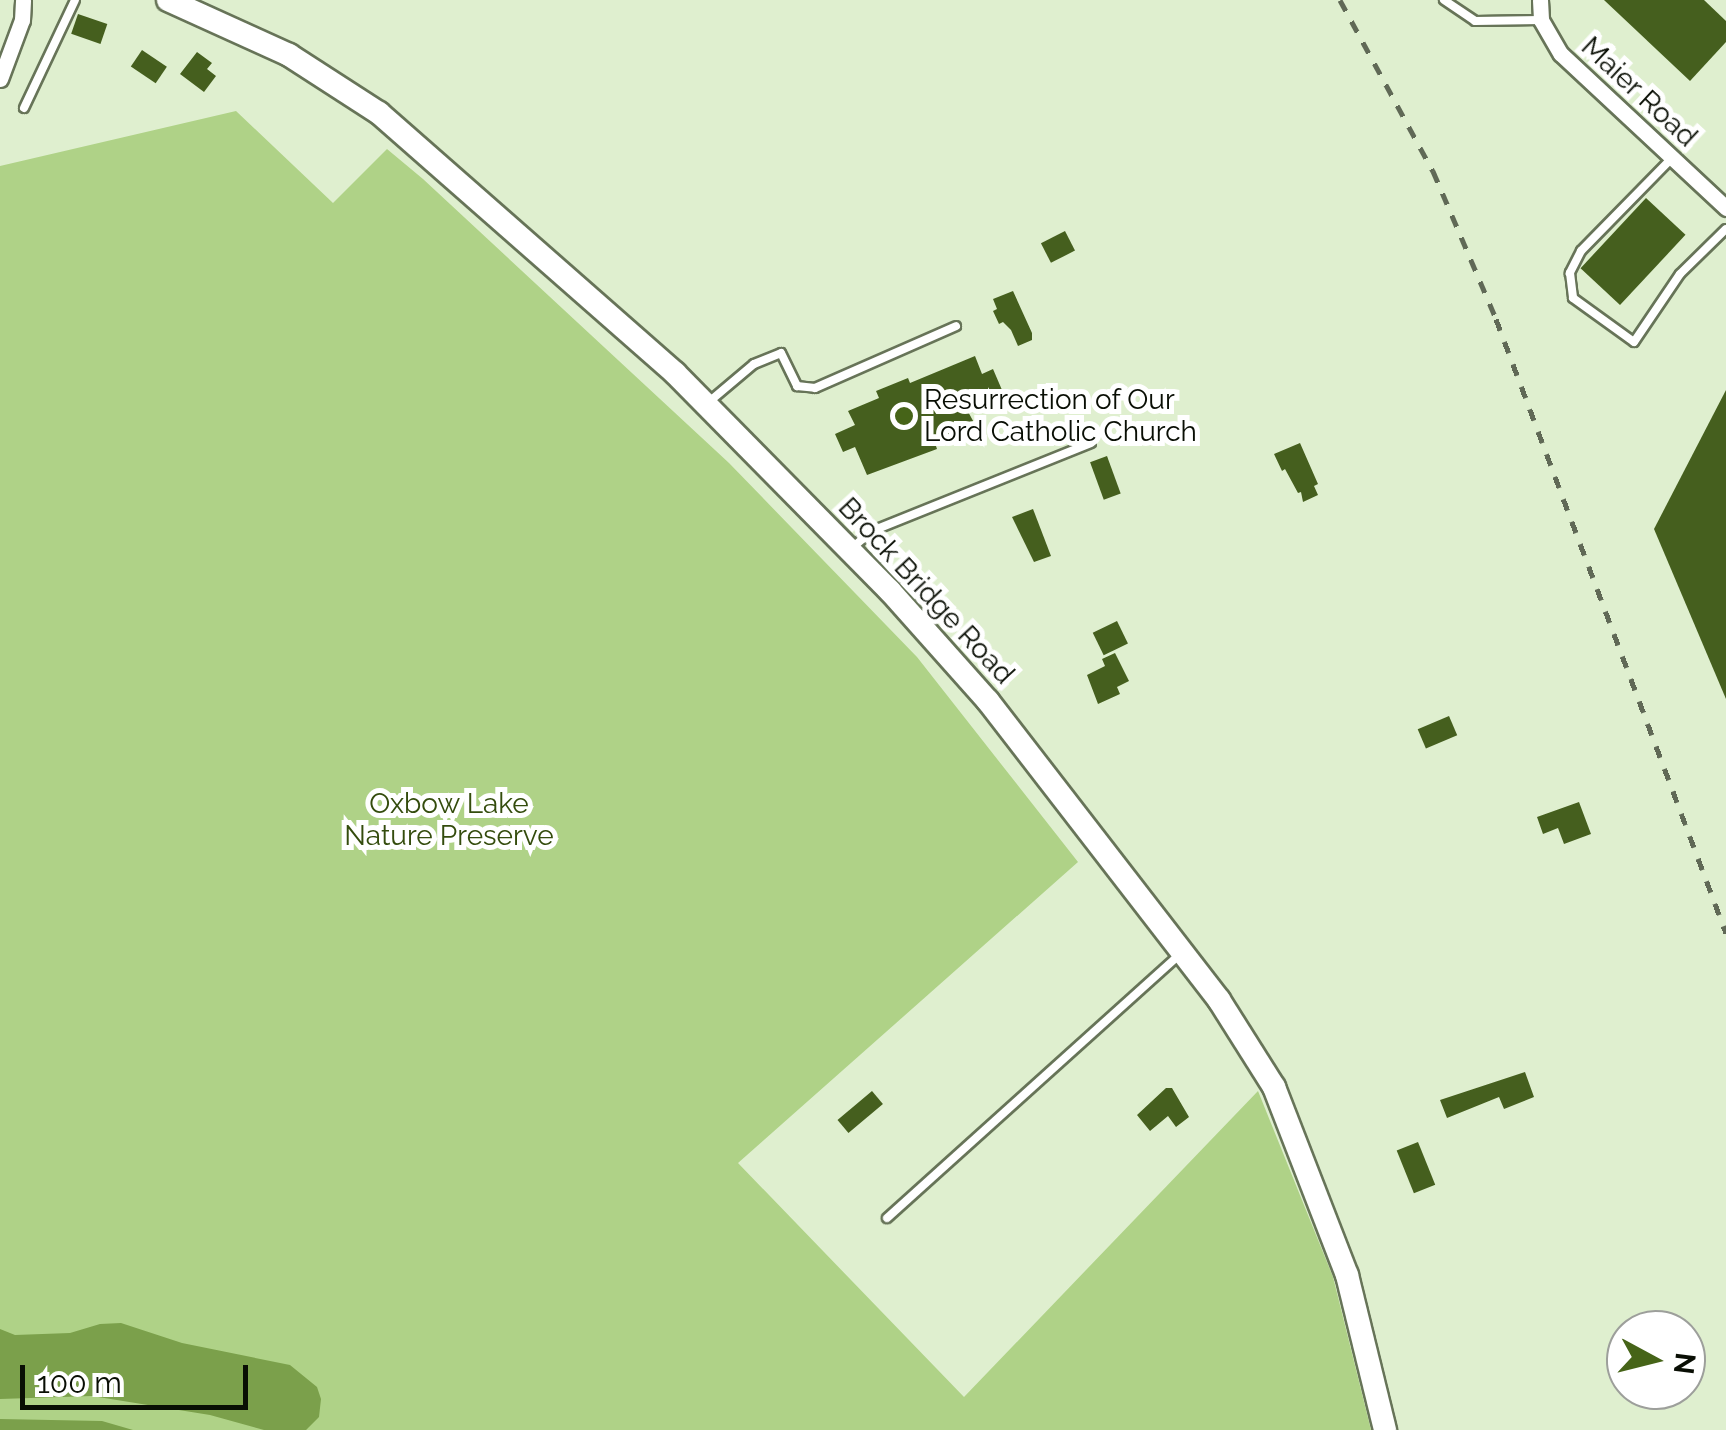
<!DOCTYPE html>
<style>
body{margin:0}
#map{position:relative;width:1726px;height:1430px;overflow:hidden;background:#dfefcf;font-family:Raleway,sans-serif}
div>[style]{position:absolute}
.green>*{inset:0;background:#afd287}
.water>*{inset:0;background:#7ba04b}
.building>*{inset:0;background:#455f1e;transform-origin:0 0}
.roads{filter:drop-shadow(2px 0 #677458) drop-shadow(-2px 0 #677458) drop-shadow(0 2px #677458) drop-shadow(0 -2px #677458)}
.lane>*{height:8px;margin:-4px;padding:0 4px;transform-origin:4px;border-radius:4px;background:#fff}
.street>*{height:15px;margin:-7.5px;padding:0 7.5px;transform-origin:7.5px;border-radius:7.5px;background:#fff}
.secondary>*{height:22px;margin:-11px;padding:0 11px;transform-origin:11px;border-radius:11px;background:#fff}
.rail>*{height:5px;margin-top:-2.5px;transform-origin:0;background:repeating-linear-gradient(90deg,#606956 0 12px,transparent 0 24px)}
.dots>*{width:28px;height:28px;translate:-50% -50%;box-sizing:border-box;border:5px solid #fff;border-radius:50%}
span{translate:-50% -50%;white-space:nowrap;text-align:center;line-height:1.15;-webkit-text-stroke:10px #fff;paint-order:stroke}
.street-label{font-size:28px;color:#090e04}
.poi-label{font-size:28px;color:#090e04}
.left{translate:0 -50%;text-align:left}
.park-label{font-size:28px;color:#344c0d}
.north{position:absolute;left:1606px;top:1310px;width:100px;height:100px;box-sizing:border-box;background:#fff;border:2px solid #9d9f9b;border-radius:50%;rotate:97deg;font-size:28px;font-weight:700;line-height:40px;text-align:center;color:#090e04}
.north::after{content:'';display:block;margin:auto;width:35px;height:45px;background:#466418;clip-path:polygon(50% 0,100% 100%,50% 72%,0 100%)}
.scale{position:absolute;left:20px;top:1365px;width:228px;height:45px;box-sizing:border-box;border:5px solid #090e04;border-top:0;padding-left:12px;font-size:30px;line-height:35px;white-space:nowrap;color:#090e04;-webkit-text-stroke:8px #fff;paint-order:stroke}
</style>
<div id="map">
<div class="green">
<i style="clip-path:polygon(236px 111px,333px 203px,387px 149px,423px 179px,729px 463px,917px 657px,1078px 862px,738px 1163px,964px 1397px,1258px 1091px,1333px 1277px,1371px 1430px,0 1430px,0 166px)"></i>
</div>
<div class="water">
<i style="clip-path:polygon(121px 1323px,182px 1343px,290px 1365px,317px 1387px,321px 1399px,319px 1417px,306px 1430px,264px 1430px,210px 1415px,92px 1396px,0 1399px,0 1329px,15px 1335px,70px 1333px,100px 1324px)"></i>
<i style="clip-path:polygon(0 1419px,102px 1421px,133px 1430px,0 1430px)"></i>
</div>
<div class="building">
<i style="clip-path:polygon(1604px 0,1704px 0,1726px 21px,1726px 42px,1690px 81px)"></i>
<i style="left:78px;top:14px;width:31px;height:21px;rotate:19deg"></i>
<i style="left:142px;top:50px;width:30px;height:20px;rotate:34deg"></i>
<i style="clip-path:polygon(197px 52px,212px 63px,207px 69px,216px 76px,204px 92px,180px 74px)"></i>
<i style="left:1646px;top:198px;width:54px;height:96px;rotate:43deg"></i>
<i style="left:1065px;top:231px;width:22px;height:27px;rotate:63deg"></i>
<i style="clip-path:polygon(1013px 291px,1032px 333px,1032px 340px,1018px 346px,1011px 330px,1003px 322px,999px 324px,993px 311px,997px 309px,993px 299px)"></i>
<i style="clip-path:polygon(975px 356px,982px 374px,993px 369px,1002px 390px,966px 408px,977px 428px,936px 446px,937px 449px,867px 475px,855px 447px,843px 452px,835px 434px,855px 425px,848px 411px,879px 398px,876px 391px,908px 378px,910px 383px)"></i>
<i style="clip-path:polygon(1726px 390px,1726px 699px,1654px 529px)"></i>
<i style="clip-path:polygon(1300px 443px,1318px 484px,1314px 486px,1318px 495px,1303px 502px,1301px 492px,1298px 493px,1285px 469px,1282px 471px,1274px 454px)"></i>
<i style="left:1107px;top:456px;width:40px;height:18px;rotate:70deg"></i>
<i style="clip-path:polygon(1033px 509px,1051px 556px,1034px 562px,1012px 517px)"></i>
<i style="left:1117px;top:621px;width:25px;height:27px;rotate:64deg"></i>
<i style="clip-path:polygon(1115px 653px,1129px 681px,1117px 687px,1120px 694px,1098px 704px,1087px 675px,1105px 666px,1102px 659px)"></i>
<i style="left:1449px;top:716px;width:21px;height:34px;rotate:67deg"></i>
<i style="clip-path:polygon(1579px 802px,1591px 834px,1564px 844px,1558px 828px,1543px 834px,1537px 817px)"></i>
<i style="clip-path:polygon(1525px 1072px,1534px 1097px,1504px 1109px,1499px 1097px,1447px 1118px,1440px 1100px)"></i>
<i style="clip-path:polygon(1166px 1088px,1172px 1088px,1189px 1117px,1176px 1127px,1168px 1116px,1150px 1131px,1137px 1115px)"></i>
<i style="left:872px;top:1091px;width:17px;height:45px;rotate:50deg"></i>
<i style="left:1418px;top:1142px;width:46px;height:23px;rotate:68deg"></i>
</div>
<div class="roads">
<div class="lane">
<i style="left:1444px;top:0;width:37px;rotate:34deg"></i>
<i style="left:1475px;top:21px;width:66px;rotate:-0.9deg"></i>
<i style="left:24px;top:108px;width:119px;rotate:-64.7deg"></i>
<i style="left:1672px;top:158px;width:130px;rotate:134.4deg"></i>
<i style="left:1581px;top:251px;width:25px;rotate:117deg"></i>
<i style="left:1570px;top:273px;width:25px;rotate:83deg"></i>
<i style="left:1573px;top:298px;width:75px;rotate:35.8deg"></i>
<i style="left:1634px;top:342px;width:82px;rotate:-55.9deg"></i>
<i style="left:1680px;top:274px;width:64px;rotate:-44.4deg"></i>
<i style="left:710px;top:401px;width:57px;rotate:-40.1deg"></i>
<i style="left:754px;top:364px;width:29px;rotate:-22deg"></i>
<i style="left:781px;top:353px;width:37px;rotate:64deg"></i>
<i style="left:797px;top:386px;width:18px;rotate:6deg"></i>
<i style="left:815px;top:388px;width:154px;rotate:-23.7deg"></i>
<i style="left:853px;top:547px;width:25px;rotate:-40deg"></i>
<i style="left:872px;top:531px;width:236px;rotate:-21.9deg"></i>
<i style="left:887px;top:1218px;width:393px;rotate:-42deg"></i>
</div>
<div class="street">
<i style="left:1540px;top:0;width:20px;rotate:87deg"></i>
<i style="left:1541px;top:20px;width:39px;rotate:60deg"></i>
<i style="left:1561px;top:54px;width:226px;rotate:43deg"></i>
<i style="left:0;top:79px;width:63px;rotate:-69.6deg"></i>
<i style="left:22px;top:20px;width:20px;rotate:-87deg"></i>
</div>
<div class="secondary">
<i style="left:168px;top:0;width:133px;rotate:24.4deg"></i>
<i style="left:289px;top:55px;width:107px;rotate:32.8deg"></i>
<i style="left:379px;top:113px;width:394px;rotate:41.3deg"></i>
<i style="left:675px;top:373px;width:306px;rotate:45.4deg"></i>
<i style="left:890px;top:591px;width:147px;rotate:48.3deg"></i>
<i style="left:988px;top:701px;width:378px;rotate:52.3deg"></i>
<i style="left:1219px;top:1000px;width:103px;rotate:57.7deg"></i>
<i style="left:1274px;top:1087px;width:202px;rotate:68.8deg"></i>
<i style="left:1347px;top:1275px;width:160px;rotate:76.2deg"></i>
</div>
</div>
<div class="rail">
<i style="left:1340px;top:0;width:195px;rotate:61.5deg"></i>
<i style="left:1433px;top:171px;width:161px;rotate:66.9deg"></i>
<i style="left:1496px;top:319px;width:656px;rotate:69.46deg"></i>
</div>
<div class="dots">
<i style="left:904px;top:416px;background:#466418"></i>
</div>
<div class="street-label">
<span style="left:1639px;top:92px;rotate:43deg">Maier Road</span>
<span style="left:926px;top:591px;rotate:47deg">Brock Bridge Road</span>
</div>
<div class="poi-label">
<span class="left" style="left:924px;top:416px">Resurrection of Our<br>Lord Catholic Church</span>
</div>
<div class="park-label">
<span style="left:449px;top:820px">Oxbow Lake<br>Nature Preserve</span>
</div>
<div class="north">N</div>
<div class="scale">100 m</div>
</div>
